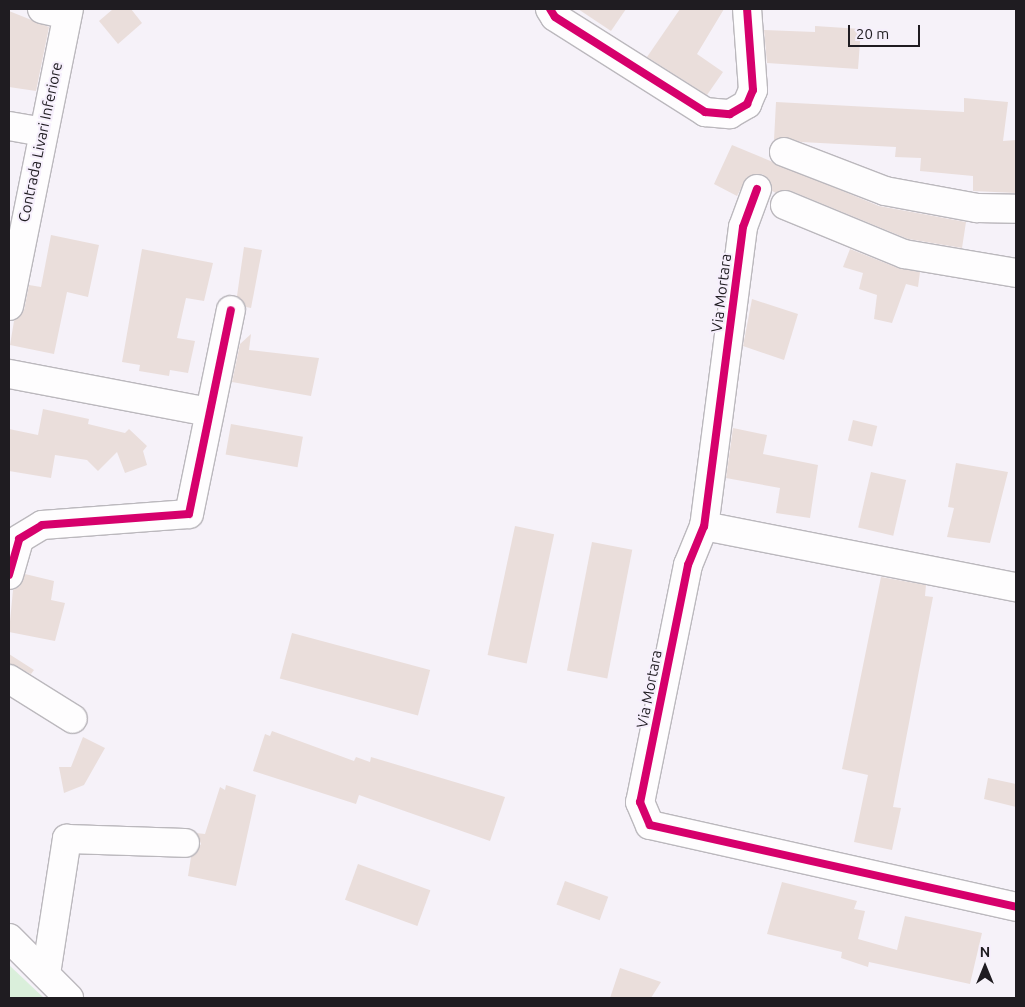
<!DOCTYPE html>
<style>
body{margin:0}
#map{position:relative;width:1025px;height:1007px;overflow:hidden;background:#f6f2f9;font-family:Ubuntu,sans-serif}
div>[style]{position:absolute}
.green>*{inset:0;background:#daefdb}
.building>*{inset:0;background:#eadedb;transform-origin:0 0}
.roads{filter:drop-shadow(1px 0 #bbb8bd) drop-shadow(-1px 0 #bbb8bd) drop-shadow(0 1px #bbb8bd) drop-shadow(0 -1px #bbb8bd)}
.minor>*{height:28px;margin:-14px;padding:0 14px;transform-origin:14px;border-radius:14px;background:#fefdfe}
.cycleway>*{height:8px;margin:-4px;padding:0 4px;transform-origin:4px;border-radius:4px;background:#d6006c}
span{translate:-50% -50%;white-space:nowrap;text-align:center;line-height:1.15;-webkit-text-stroke:4px #f6effc;paint-order:stroke}
.street-label{font-size:15px;color:#1f1c21}
.frame{position:absolute;inset:0;border:10px solid #1f1c21;pointer-events:none}
.north{position:absolute;left:960px;top:942px;width:50px;height:50px;-webkit-text-stroke:4px #f6effc;paint-order:stroke;rotate:0deg;font-size:14px;font-weight:700;line-height:20px;text-align:center;color:#1f1c21}
.north::after{content:'';display:block;margin:auto;width:18px;height:22px;background:#1f1c21;clip-path:polygon(50% 0,100% 100%,50% 72%,0 100%)}
.scale{position:absolute;left:848px;top:25px;width:72px;height:22px;box-sizing:border-box;border:2px solid #1f1c21;border-top:0;padding-left:6px;font-size:15px;line-height:18px;white-space:nowrap;color:#1f1c21;-webkit-text-stroke:4px #f6effc;paint-order:stroke}
</style>
<div id="map">
<div class="green">
<i style="clip-path:polygon(9px 965px,44px 998px,9px 998px)"></i>
</div>
<div class="building">
<i style="clip-path:polygon(113px 9px,131px 9px,142px 23px,118px 44px,99px 21px)"></i>
<i style="clip-path:polygon(578px 9px,626px 9px,611px 31px)"></i>
<i style="clip-path:polygon(680px 9px,724px 9px,697px 54px,723px 72px,707px 95px,647px 57px)"></i>
<i style="clip-path:polygon(9px 11px,49px 27px,36px 91px,9px 87px)"></i>
<i style="clip-path:polygon(815px 26px,861px 29px,858px 69px,767px 63px,764px 30px,815px 32px)"></i>
<i style="clip-path:polygon(964px 98px,1008px 102px,1003px 141px,1016px 140px,1016px 193px,973px 191px,973px 176px,920px 171px,921px 158px,895px 157px,896px 147px,801px 142px,782px 137px,774px 140px,776px 102px,964px 112px)"></i>
<i style="clip-path:polygon(732px 145px,879px 206px,966px 222px,962px 248px,908px 239px,791px 191px,776px 193px,772px 191px,769px 179px,762px 174px,747px 177px,737px 196px,714px 184px)"></i>
<i style="clip-path:polygon(51px 235px,99px 245px,88px 297px,67px 292px,54px 354px,10px 345px,14px 321px,24px 310px,29px 285px,41px 287px)"></i>
<i style="clip-path:polygon(244px 247px,262px 250px,251px 308px,246px 307px,237px 296px)"></i>
<i style="clip-path:polygon(142px 249px,213px 263px,204px 301px,186px 298px,177px 338px,195px 341px,188px 373px,170px 370px,169px 376px,139px 371px,140px 365px,122px 362px)"></i>
<i style="clip-path:polygon(850px 249px,898px 268px,920px 272px,918px 287px,906px 284px,892px 323px,874px 319px,877px 295px,859px 289px,863px 273px,843px 267px)"></i>
<i style="clip-path:polygon(752px 299px,798px 314px,784px 360px,743px 346px)"></i>
<i style="clip-path:polygon(251px 334px,249px 350px,319px 358px,311px 396px,232px 382px,240px 344px)"></i>
<i style="clip-path:polygon(43px 409px,89px 419px,88px 424px,125px 433px,129px 429px,147px 446px,143px 451px,147px 465px,125px 473px,117px 452px,98px 471px,87px 460px,55px 455px,51px 478px,9px 471px,9px 429px,38px 435px)"></i>
<i style="left:853px;top:420px;width:25px;height:21px;rotate:14deg"></i>
<i style="left:231px;top:424px;width:73px;height:31px;rotate:10deg"></i>
<i style="clip-path:polygon(733px 428px,767px 435px,763px 454px,818px 465px,810px 518px,776px 513px,780px 488px,726px 478px)"></i>
<i style="clip-path:polygon(956px 463px,1008px 472px,990px 543px,947px 537px,954px 508px,948px 507px)"></i>
<i style="left:871px;top:472px;width:36px;height:57px;rotate:13deg"></i>
<i style="left:515px;top:526px;width:40px;height:132px;rotate:12deg"></i>
<i style="left:592px;top:542px;width:41px;height:131px;rotate:11deg"></i>
<i style="clip-path:polygon(25px 574px,54px 581px,51px 600px,65px 603px,55px 641px,9px 632px,13px 590px,20px 586px)"></i>
<i style="clip-path:polygon(881px 577px,926px 585px,925px 596px,933px 597px,893px 807px,901px 808px,892px 850px,854px 842px,868px 775px,842px 769px)"></i>
<i style="left:292px;top:633px;width:143px;height:47px;rotate:15deg"></i>
<i style="clip-path:polygon(9px 654px,34px 670px,31px 674px,9px 664px)"></i>
<i style="clip-path:polygon(272px 731px,354px 761px,356px 757px,370px 762px,371px 757px,505px 797px,490px 841px,359px 795px,356px 804px,253px 771px,265px 734px,270px 736px)"></i>
<i style="clip-path:polygon(83px 737px,105px 748px,84px 785px,64px 793px,59px 767px,71px 767px)"></i>
<i style="clip-path:polygon(988px 778px,1016px 784px,1016px 807px,984px 799px)"></i>
<i style="clip-path:polygon(226px 785px,256px 795px,236px 886px,188px 876px,191px 857px,201px 844px,196px 833px,205px 834px,220px 787px,225px 790px)"></i>
<i style="left:358px;top:864px;width:77px;height:38px;rotate:20deg"></i>
<i style="left:565px;top:881px;width:46px;height:25px;rotate:20deg"></i>
<i style="clip-path:polygon(782px 882px,857px 901px,854px 909px,865px 911px,858px 939px,897px 950px,905px 916px,982px 933px,970px 984px,869px 962px,868px 967px,841px 958px,842px 952px,767px 934px)"></i>
<i style="clip-path:polygon(620px 968px,661px 982px,651px 998px,610px 998px)"></i>
</div>
<div class="roads">
<div class="minor">
<i style="left:42px;top:9px;width:26px;rotate:13deg"></i>
<i style="left:550px;top:9px;width:9px;rotate:58deg"></i>
<i style="left:555px;top:17px;width:178px;rotate:32.3deg"></i>
<i style="left:705px;top:112px;width:25px;rotate:5deg"></i>
<i style="left:730px;top:114px;width:20px;rotate:-30deg"></i>
<i style="left:747px;top:104px;width:15px;rotate:-67deg"></i>
<i style="left:753px;top:90px;width:81px;rotate:-94.2deg"></i>
<i style="left:9px;top:126px;width:34px;rotate:10deg"></i>
<i style="left:784px;top:152px;width:108px;rotate:21.1deg"></i>
<i style="left:885px;top:191px;width:94px;rotate:10.5deg"></i>
<i style="left:977px;top:208px;width:39px;rotate:1deg"></i>
<i style="left:757px;top:189px;width:40px;rotate:110.2deg"></i>
<i style="left:743px;top:227px;width:302px;rotate:97.4deg"></i>
<i style="left:704px;top:526px;width:42px;rotate:112.3deg"></i>
<i style="left:688px;top:565px;width:242px;rotate:101.4deg"></i>
<i style="left:640px;top:802px;width:25px;rotate:67deg"></i>
<i style="left:650px;top:825px;width:375px;rotate:12.6deg"></i>
<i style="left:785px;top:205px;width:129px;rotate:22.4deg"></i>
<i style="left:904px;top:254px;width:114px;rotate:9.6deg"></i>
<i style="left:9px;top:306px;width:303px;rotate:-78.6deg"></i>
<i style="left:9px;top:374px;width:204px;rotate:10.8deg"></i>
<i style="left:704px;top:526px;width:318px;rotate:11.1deg"></i>
<i style="left:9px;top:575px;width:37px;rotate:-74deg"></i>
<i style="left:19px;top:539px;width:27px;rotate:-31deg"></i>
<i style="left:42px;top:525px;width:147px;rotate:-4.3deg"></i>
<i style="left:189px;top:514px;width:208px;rotate:-78.4deg"></i>
<i style="left:9px;top:679px;width:75px;rotate:32deg"></i>
<i style="left:9px;top:938px;width:85px;rotate:45deg"></i>
<i style="left:46px;top:974px;width:137px;rotate:-81.2deg"></i>
<i style="left:67px;top:839px;width:118px;rotate:1.9deg"></i>
</div>
</div>
<div class="cycleway">
<i style="left:550px;top:9px;width:9px;rotate:58deg"></i>
<i style="left:555px;top:17px;width:178px;rotate:32.3deg"></i>
<i style="left:705px;top:112px;width:25px;rotate:5deg"></i>
<i style="left:730px;top:114px;width:20px;rotate:-30deg"></i>
<i style="left:747px;top:104px;width:15px;rotate:-67deg"></i>
<i style="left:753px;top:90px;width:81px;rotate:-94.2deg"></i>
<i style="left:757px;top:189px;width:40px;rotate:110.2deg"></i>
<i style="left:743px;top:227px;width:302px;rotate:97.4deg"></i>
<i style="left:704px;top:526px;width:42px;rotate:112.3deg"></i>
<i style="left:688px;top:565px;width:242px;rotate:101.4deg"></i>
<i style="left:640px;top:802px;width:25px;rotate:67deg"></i>
<i style="left:650px;top:825px;width:375px;rotate:12.6deg"></i>
<i style="left:9px;top:575px;width:37px;rotate:-74deg"></i>
<i style="left:19px;top:539px;width:27px;rotate:-31deg"></i>
<i style="left:42px;top:525px;width:147px;rotate:-4.3deg"></i>
<i style="left:189px;top:514px;width:208px;rotate:-78.4deg"></i>
</div>
<div class="street-label">
<span style="left:40px;top:142px;rotate:-78deg">Contrada Livari Inferiore</span>
<span style="left:721px;top:293px;rotate:-83deg">Via Mortara</span>
<span style="left:649px;top:689px;rotate:-79deg">Via Mortara</span>
</div>
<div class="frame"></div>
<div class="north">N</div>
<div class="scale">20 m</div>
</div>
